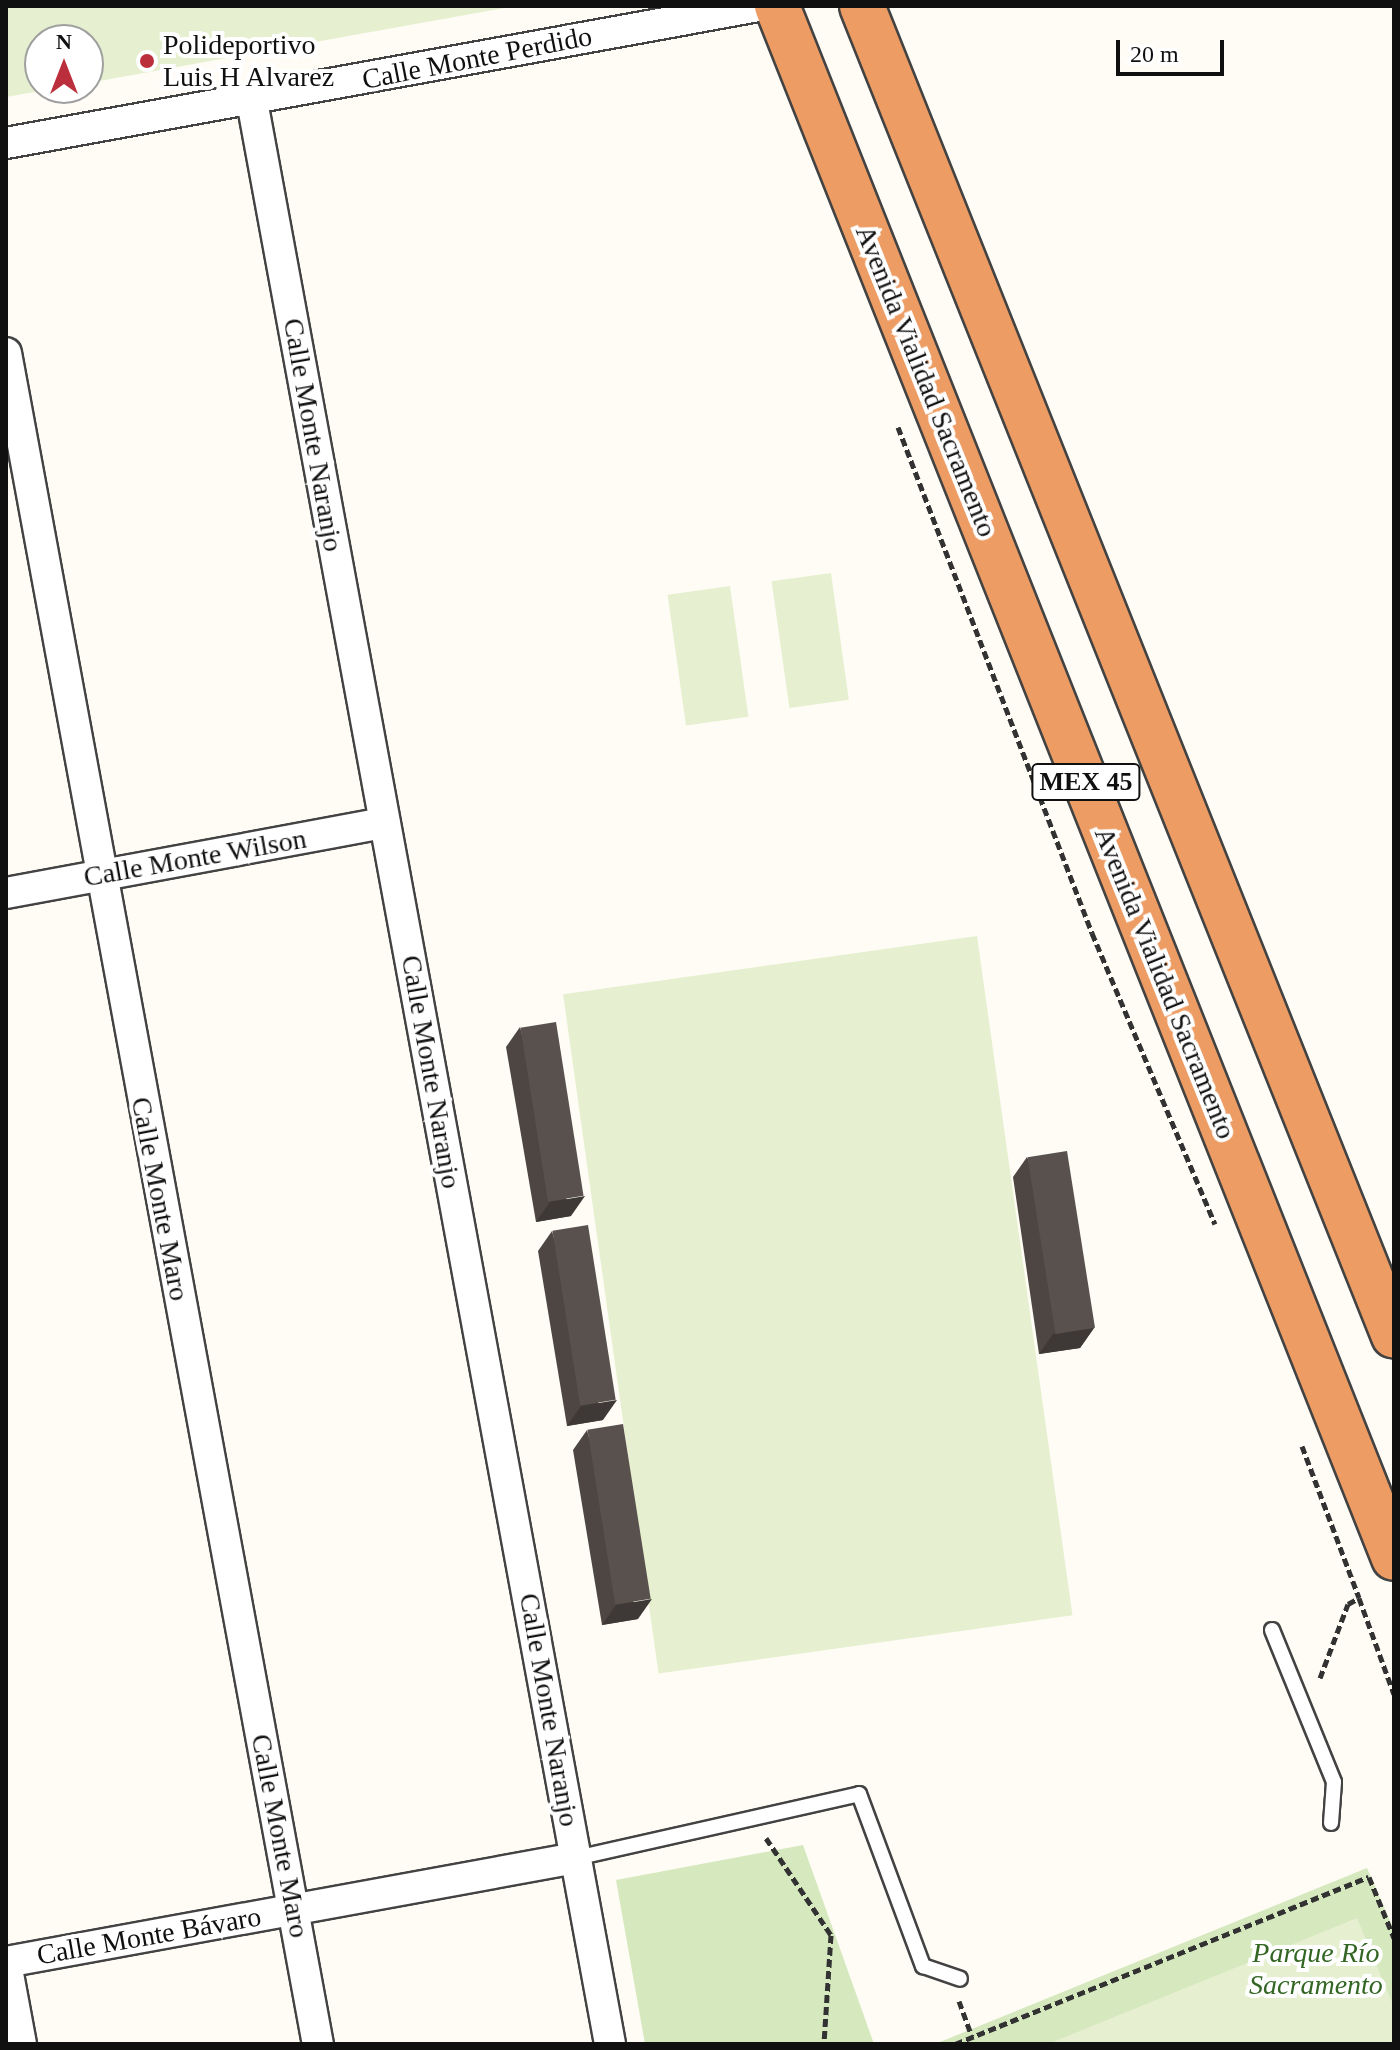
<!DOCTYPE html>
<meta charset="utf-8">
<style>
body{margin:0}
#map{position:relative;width:1400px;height:2050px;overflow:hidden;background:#fefcf4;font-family:Georgia,serif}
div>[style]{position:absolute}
.green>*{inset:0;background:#d6e8be}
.pitch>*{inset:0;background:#e6f0d0;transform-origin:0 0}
.path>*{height:5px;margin-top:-2.5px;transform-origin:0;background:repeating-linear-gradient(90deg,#323232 0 8px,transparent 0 12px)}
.roads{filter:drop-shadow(2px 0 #434343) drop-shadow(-2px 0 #434343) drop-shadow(0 2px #434343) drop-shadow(0 -2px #434343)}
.lane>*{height:14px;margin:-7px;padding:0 7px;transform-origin:7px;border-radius:7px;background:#fff}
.street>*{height:30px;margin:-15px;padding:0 15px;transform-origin:15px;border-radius:15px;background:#fff}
.highway>*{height:44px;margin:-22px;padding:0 22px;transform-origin:22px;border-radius:22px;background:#ed9c63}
.wall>*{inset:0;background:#4d4642}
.shaded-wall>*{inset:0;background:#3e3936}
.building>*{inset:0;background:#59514d;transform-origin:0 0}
.dots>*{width:22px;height:22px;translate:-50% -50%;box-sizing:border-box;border:4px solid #fff;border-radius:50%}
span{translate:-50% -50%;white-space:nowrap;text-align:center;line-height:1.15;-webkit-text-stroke:8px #fff;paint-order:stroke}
.shield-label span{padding:2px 6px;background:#fff;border:2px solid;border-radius:6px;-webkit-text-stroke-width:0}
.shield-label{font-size:26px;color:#101010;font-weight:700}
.poi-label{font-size:28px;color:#101010}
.left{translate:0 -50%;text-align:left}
.street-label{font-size:28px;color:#101010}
.park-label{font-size:28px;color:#336623;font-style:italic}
.frame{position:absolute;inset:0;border:8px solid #101010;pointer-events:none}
.north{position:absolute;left:24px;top:24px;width:80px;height:80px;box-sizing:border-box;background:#fff;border:2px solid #9f9f9f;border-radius:50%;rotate:0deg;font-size:22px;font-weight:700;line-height:32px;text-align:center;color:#101010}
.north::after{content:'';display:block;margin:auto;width:28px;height:36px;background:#bb2e3b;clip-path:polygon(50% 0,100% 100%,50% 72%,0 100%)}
.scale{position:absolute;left:1116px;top:40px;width:108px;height:36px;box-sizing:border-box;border:4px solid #101010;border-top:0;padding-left:10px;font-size:24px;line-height:28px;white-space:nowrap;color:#101010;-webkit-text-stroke:6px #fff;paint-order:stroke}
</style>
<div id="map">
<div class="green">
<i style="clip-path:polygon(803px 1845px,874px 2044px,645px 2044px,616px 1880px)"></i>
<i style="clip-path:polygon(1367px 1868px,1394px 1930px,1394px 2044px,935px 2044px)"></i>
</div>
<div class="pitch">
<i style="clip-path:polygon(6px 6px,515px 6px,88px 83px,88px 40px,40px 40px,40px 88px,58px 88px,6px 97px)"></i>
<i style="left:831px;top:573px;width:128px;height:60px;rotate:82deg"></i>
<i style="left:730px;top:586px;width:132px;height:63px;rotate:82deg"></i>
<i style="left:977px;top:936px;width:686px;height:418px;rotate:82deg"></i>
<i style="clip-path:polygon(1357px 1918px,1394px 2007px,1394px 2044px,1048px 2044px)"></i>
</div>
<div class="path">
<i style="left:898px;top:427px;width:542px;rotate:69.02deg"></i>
<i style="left:1092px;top:933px;width:316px;rotate:67.1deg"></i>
<i style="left:1302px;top:1446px;width:162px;rotate:69.4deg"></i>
<i style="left:1320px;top:1678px;width:79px;rotate:-69.3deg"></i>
<i style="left:1348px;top:1604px;width:13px;rotate:-29deg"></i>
<i style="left:1359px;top:1598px;width:102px;rotate:70deg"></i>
<i style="left:766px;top:1838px;width:117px;rotate:56.2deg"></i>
<i style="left:831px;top:1935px;width:109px;rotate:93.7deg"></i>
<i style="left:959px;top:2001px;width:38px;rotate:70deg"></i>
<i style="left:955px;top:2044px;width:446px;rotate:-22deg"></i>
<i style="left:1369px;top:1877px;width:66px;rotate:67.7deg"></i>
</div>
<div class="roads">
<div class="lane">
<i style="left:1272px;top:1630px;width:164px;rotate:67.8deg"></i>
<i style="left:1334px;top:1782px;width:41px;rotate:94.2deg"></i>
<i style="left:576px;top:1858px;width:290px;rotate:-12.7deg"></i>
<i style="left:859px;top:1794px;width:184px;rotate:69.6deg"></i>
<i style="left:923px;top:1966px;width:39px;rotate:19deg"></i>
</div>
<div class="street">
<i style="left:252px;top:101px;width:1976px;rotate:79.56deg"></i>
<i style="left:6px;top:143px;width:764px;rotate:-10.32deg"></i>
<i style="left:6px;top:353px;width:1720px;rotate:79.55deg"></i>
<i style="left:6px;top:893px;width:385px;rotate:-10.5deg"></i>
<i style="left:6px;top:1962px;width:579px;rotate:-10.34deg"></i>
<i style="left:6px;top:1963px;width:82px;rotate:79.5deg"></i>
</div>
<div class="highway">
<i style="left:777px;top:6px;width:1670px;rotate:68.32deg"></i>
<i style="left:862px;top:6px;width:1432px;rotate:68.2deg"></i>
</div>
</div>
<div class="wall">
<i style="clip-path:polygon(520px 1027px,571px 1216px,536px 1222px,506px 1047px)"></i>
<i style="clip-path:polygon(1027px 1157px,1094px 1328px,1080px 1348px,1039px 1354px,1013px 1177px)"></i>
<i style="clip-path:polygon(552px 1231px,603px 1420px,567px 1426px,538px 1251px)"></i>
<i style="clip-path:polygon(587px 1430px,638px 1619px,602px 1625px,573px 1450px)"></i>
</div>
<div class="shaded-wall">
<i style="clip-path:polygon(585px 1196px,571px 1216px,536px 1222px,550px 1202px)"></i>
<i style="clip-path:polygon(1094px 1328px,1080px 1348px,1039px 1354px,1053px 1334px)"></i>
<i style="clip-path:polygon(617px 1400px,603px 1420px,567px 1426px,581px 1406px)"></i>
<i style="clip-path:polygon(652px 1599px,638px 1619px,602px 1625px,616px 1605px)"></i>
</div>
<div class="building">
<i style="left:556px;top:1022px;width:176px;height:36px;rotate:81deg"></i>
<i style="left:1067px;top:1151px;width:179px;height:40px;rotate:81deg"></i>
<i style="left:588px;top:1225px;width:177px;height:36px;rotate:81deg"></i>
<i style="left:623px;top:1424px;width:177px;height:36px;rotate:81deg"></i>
</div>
<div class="dots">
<i style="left:147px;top:61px;background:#bb2e3b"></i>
</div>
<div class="shield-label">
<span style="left:1086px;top:782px">MEX 45</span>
</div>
<div class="poi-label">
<span class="left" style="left:163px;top:61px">Polideportivo<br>Luis H Alvarez</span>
</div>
<div class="street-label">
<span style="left:477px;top:58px;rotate:-11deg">Calle Monte Perdido</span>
<span style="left:926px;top:381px;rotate:68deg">Avenida Vialidad Sacramento</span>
<span style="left:313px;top:435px;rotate:80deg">Calle Monte Naranjo</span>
<span style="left:195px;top:858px;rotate:-10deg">Calle Monte Wilson</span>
<span style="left:1165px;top:983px;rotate:68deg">Avenida Vialidad Sacramento</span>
<span style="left:431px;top:1072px;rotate:80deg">Calle Monte Naranjo</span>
<span style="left:160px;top:1199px;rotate:79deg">Calle Monte Maro</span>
<span style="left:549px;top:1710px;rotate:80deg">Calle Monte Naranjo</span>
<span style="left:280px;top:1836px;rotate:79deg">Calle Monte Maro</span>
<span style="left:149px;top:1936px;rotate:-10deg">Calle Monte Bávaro</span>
</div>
<div class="park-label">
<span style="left:1316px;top:1969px">Parque Río<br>Sacramento</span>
</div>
<div class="frame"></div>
<div class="north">N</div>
<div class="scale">20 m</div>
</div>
